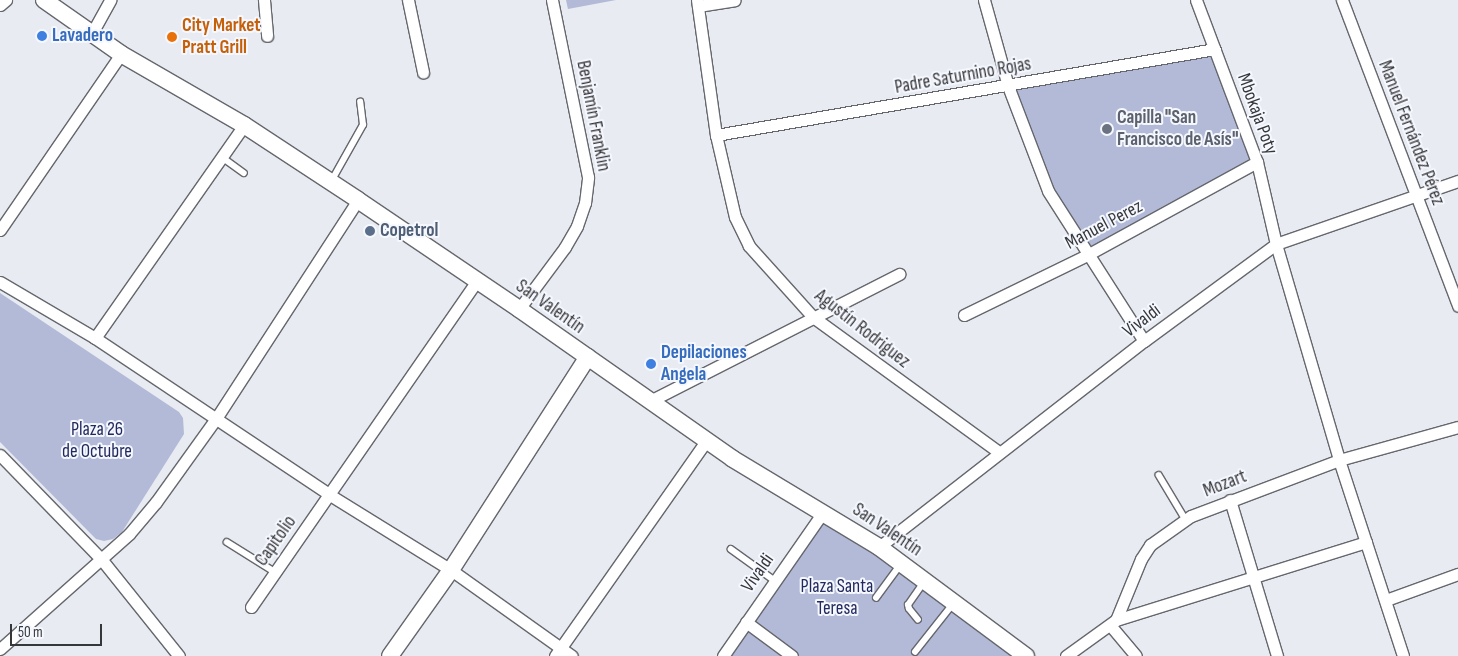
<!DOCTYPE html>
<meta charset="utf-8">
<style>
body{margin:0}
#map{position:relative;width:1458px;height:656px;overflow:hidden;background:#e9ebf3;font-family:"Sofia Sans Condensed",sans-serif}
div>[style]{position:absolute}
.green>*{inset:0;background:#b2bad7}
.roads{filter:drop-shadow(1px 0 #65676d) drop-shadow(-1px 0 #65676d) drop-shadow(0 1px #65676d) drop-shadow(0 -1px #65676d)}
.lane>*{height:5.5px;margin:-2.75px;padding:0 2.75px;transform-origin:2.75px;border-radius:2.75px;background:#fff}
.street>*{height:11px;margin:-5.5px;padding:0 5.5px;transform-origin:5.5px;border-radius:5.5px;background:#fff}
.secondary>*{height:16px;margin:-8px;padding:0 8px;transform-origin:8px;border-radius:8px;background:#fff}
.dots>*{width:14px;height:14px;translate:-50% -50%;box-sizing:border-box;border:2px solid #f6f8ff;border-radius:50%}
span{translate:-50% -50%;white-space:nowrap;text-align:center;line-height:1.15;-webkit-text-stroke:4px #f6f8ff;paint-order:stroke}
.food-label{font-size:19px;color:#c56008;font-weight:700}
.left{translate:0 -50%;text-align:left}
.shop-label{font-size:19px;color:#366cbe;font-weight:700}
.street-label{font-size:19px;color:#36373a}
.worship-label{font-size:19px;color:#5b616d;font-weight:700}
.service-label{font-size:19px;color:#4e5e75;font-weight:700}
.park-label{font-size:19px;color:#22295d}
.scale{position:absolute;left:10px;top:624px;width:92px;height:22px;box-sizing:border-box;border:2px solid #36373a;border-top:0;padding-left:6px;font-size:15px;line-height:18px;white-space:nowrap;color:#36373a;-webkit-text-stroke:4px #f6f8ff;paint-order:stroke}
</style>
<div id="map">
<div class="green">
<i style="clip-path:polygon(566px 0,616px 0,568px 9px)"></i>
<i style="clip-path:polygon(1215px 49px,1257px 162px,1091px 251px,1064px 211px,1010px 86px)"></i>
<i style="clip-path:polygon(0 293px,179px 412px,183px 418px,184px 434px,122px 532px,113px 539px,104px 541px,96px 539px,0 442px)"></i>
<i style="clip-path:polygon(820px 516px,1025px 656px,727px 656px)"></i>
</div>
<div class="roads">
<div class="lane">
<i style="left:222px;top:157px;width:27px;rotate:36deg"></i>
<i style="left:332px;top:180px;width:63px;rotate:-60.6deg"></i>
<i style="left:363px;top:125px;width:23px;rotate:-97deg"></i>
<i style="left:1159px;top:475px;width:52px;rotate:59deg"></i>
<i style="left:227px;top:542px;width:57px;rotate:32deg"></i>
<i style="left:731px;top:549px;width:53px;rotate:35.8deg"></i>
<i style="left:876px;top:598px;width:42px;rotate:-53.7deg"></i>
<i style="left:918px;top:620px;width:14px;rotate:-129deg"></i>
<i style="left:909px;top:609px;width:4px;rotate:-104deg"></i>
<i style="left:908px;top:605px;width:28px;rotate:-55deg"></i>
<i style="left:915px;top:652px;width:61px;rotate:-51.6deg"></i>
</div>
<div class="street">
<i style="left:264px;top:0;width:36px;rotate:85deg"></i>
<i style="left:408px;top:0;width:74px;rotate:78.2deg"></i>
<i style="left:697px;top:0;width:136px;rotate:82deg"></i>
<i style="left:716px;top:135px;width:84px;rotate:77deg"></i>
<i style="left:735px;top:217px;width:32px;rotate:64deg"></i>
<i style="left:749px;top:246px;width:96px;rotate:48deg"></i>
<i style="left:813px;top:317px;width:230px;rotate:36deg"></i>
<i style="left:984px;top:0;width:89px;rotate:74.4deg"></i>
<i style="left:1008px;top:86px;width:112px;rotate:69.1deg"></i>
<i style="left:1048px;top:191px;width:178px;rotate:57.4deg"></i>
<i style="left:1196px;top:0;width:173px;rotate:69.4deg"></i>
<i style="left:1257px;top:162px;width:84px;rotate:77deg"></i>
<i style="left:1276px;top:244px;width:225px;rotate:73.7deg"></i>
<i style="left:1339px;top:460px;width:206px;rotate:71.9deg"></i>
<i style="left:1342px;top:0;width:327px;rotate:69.2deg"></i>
<i style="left:0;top:5px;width:8px;rotate:-40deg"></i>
<i style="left:698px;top:6px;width:37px;rotate:-9deg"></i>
<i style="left:92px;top:33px;width:38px;rotate:-61deg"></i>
<i style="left:716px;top:135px;width:506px;rotate:-9.78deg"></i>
<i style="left:0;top:230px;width:214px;rotate:-55.5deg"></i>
<i style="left:0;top:282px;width:110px;rotate:30.5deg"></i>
<i style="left:95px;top:338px;width:283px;rotate:33.7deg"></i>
<i style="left:330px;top:495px;width:142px;rotate:31.8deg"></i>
<i style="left:451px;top:570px;width:148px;rotate:35.4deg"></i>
<i style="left:519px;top:309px;width:77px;rotate:-53.4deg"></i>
<i style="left:565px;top:247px;width:24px;rotate:-60deg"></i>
<i style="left:577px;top:226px;width:24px;rotate:-71deg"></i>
<i style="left:585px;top:203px;width:26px;rotate:-83deg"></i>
<i style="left:588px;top:177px;width:181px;rotate:-101.5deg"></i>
<i style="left:964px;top:315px;width:137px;rotate:-26deg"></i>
<i style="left:1087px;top:255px;width:194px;rotate:-28.7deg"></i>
<i style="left:95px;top:338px;width:260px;rotate:-55deg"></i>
<i style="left:650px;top:401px;width:280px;rotate:-27deg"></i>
<i style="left:0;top:455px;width:146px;rotate:45.8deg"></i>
<i style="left:102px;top:560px;width:123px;rotate:51.3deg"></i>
<i style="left:1230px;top:500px;width:163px;rotate:73.2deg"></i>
<i style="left:879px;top:547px;width:336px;rotate:-37.9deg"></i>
<i style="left:1144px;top:341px;width:164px;rotate:-36.3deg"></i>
<i style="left:1276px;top:244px;width:193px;rotate:-19.1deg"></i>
<i style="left:1386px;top:600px;width:77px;rotate:-19.9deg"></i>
<i style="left:251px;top:607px;width:397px;rotate:-55.3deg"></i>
<i style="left:1116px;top:620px;width:262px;rotate:-17.3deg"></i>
<i style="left:746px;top:622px;width:57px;rotate:36.5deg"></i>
<i style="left:1110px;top:625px;width:40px;rotate:50deg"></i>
<i style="left:0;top:649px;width:173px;rotate:-41.7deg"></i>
<i style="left:129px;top:534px;width:42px;rotate:-49.8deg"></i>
<i style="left:156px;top:502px;width:105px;rotate:-54.3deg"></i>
<i style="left:217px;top:417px;width:259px;rotate:-57deg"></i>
<i style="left:555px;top:656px;width:264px;rotate:-54.9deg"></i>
<i style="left:723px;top:656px;width:175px;rotate:-55.2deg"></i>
<i style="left:1066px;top:656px;width:62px;rotate:-35.8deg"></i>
<i style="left:1116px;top:620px;width:66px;rotate:-67.7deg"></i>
<i style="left:1141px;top:559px;width:17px;rotate:-57deg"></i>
<i style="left:1150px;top:545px;width:50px;rotate:-35.3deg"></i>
<i style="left:1191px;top:516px;width:158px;rotate:-20.7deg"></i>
<i style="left:1339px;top:460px;width:123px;rotate:-15.5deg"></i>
</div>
<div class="secondary">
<i style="left:44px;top:0;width:94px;rotate:35deg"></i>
<i style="left:121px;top:54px;width:142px;rotate:30deg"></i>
<i style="left:244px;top:125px;width:136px;rotate:33.3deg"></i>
<i style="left:358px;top:200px;width:194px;rotate:34.1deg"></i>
<i style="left:519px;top:309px;width:261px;rotate:35deg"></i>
<i style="left:733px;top:459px;width:170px;rotate:31.1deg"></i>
<i style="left:879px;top:547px;width:183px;rotate:36.6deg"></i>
<i style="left:390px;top:656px;width:105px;rotate:-54.7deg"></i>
<i style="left:451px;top:570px;width:253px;rotate:-57.3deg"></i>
</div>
</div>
<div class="dots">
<i style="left:42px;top:36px;background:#3f7fe0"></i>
<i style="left:172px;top:37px;background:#e8710a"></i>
<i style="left:1107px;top:129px;background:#6b7280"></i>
<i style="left:370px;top:231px;background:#5c6f8a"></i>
<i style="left:651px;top:364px;background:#3f7fe0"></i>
</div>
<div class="food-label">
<span class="left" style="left:182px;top:37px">City Market<br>Pratt Grill</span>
</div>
<div class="shop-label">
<span class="left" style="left:52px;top:36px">Lavadero</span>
<span class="left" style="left:661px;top:364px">Depilaciones<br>Angela</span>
</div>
<div class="street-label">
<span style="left:963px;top:76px;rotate:-10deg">Padre Saturnino Rojas</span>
<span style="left:1257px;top:114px;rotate:70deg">Mbokaja Poty</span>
<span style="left:593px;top:116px;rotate:79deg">Benjamín Franklin</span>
<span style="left:1411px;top:133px;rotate:69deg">Manuel Fernández Pérez</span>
<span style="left:1104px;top:225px;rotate:-28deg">Manuel Perez</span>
<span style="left:550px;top:307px;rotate:35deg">San Valentín</span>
<span style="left:1142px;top:321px;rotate:-37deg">Vivaldi</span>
<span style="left:862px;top:329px;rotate:38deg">Agustín Rodriguez</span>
<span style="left:1225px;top:484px;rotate:-21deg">Mozart</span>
<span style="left:887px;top:530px;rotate:34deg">San Valentín</span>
<span style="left:276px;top:541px;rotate:-55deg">Capitolio</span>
<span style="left:758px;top:573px;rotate:-55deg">Vivaldi</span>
</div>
<div class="worship-label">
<span class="left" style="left:1117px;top:129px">Capilla "San<br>Francisco de Asís"</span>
</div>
<div class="service-label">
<span class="left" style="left:380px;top:231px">Copetrol</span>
</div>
<div class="park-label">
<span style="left:97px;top:441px">Plaza 26<br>de Octubre</span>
<span style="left:837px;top:598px">Plaza Santa<br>Teresa</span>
</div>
<div class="scale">50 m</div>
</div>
